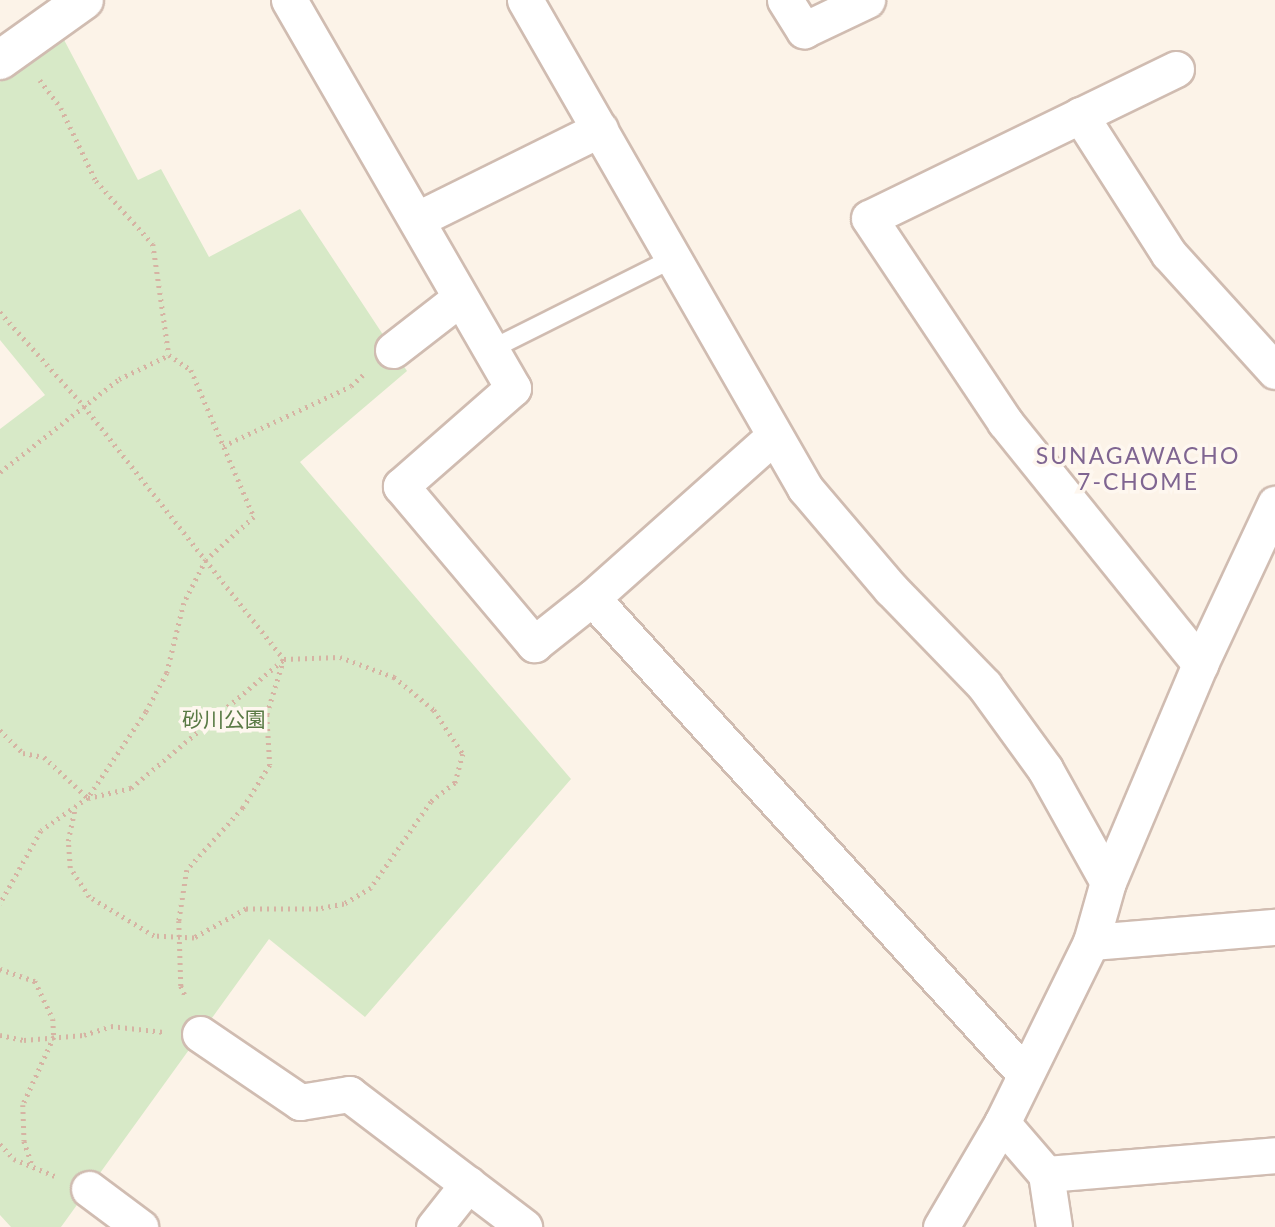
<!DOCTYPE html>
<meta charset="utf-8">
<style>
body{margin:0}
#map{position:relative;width:1275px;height:1227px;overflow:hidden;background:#fcf3e8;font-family:Lato,"Noto Sans JP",sans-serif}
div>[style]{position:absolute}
.green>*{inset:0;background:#d7e9c7}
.path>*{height:4.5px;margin-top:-2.25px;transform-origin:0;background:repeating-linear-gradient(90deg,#d6b3a3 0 2px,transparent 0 7px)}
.roads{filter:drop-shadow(2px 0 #d0bcb1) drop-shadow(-2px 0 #d0bcb1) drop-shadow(0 2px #d0bcb1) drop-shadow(0 -2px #d0bcb1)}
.lane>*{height:18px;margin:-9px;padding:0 9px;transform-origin:9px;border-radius:9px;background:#fff}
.street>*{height:35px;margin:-17.5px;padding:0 17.5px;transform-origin:17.5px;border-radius:17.5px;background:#fff}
.secondary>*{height:38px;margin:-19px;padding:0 19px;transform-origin:19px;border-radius:19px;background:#fff}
span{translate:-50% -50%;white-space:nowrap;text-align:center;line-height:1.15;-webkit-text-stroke:7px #fef7ef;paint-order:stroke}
.park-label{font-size:21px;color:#597a45}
.neighbourhood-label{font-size:23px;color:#7f6591;letter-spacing:2px}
</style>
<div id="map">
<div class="green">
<i style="clip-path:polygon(62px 36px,138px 180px,161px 169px,209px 257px,300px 209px,407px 371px,300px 462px,571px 779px,365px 1017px,269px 939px,61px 1227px,11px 1227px,0 1215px,0 429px,45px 395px,0 340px,0 82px)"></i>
</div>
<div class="path">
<i style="left:40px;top:80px;width:35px;rotate:53deg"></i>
<i style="left:61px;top:108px;width:81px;rotate:64.4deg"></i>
<i style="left:96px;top:181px;width:85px;rotate:47.9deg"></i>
<i style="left:153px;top:244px;width:112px;rotate:81.8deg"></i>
<i style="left:0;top:312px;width:126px;rotate:48.2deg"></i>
<i style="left:84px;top:406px;width:323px;rotate:51.7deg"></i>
<i style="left:284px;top:659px;width:59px;rotate:106.9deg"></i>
<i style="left:267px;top:715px;width:50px;rotate:86.6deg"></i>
<i style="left:270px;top:765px;width:51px;rotate:122.1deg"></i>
<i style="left:243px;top:808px;width:84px;rotate:132.1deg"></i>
<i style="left:187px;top:870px;width:52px;rotate:98.9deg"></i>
<i style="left:179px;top:921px;width:65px;rotate:88.2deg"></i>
<i style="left:181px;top:986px;width:13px;rotate:67deg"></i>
<i style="left:223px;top:446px;width:141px;rotate:-25.1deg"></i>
<i style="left:351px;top:386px;width:19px;rotate:-43deg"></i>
<i style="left:0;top:472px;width:151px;rotate:-38deg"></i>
<i style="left:119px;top:379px;width:55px;rotate:-25.6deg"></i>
<i style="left:169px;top:355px;width:27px;rotate:34deg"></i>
<i style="left:191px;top:370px;width:160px;rotate:66.8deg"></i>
<i style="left:254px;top:517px;width:64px;rotate:138.1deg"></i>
<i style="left:206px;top:560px;width:48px;rotate:117.1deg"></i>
<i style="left:184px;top:603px;width:72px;rotate:103.7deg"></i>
<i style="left:167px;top:673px;width:44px;rotate:118.3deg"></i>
<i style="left:146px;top:712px;width:104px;rotate:124deg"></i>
<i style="left:88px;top:798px;width:57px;rotate:144.9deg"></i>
<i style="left:41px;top:831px;width:84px;rotate:119.3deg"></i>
<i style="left:0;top:730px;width:33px;rotate:45deg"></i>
<i style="left:23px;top:753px;width:21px;rotate:11deg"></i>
<i style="left:44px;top:757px;width:60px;rotate:43deg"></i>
<i style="left:88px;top:798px;width:44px;rotate:-13.1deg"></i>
<i style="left:131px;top:788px;width:200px;rotate:-40.1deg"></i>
<i style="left:284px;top:659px;width:56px;rotate:-2deg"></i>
<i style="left:340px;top:657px;width:58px;rotate:20.3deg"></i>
<i style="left:394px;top:677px;width:52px;rotate:39.5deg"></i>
<i style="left:434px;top:710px;width:53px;rotate:56.6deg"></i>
<i style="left:463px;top:754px;width:30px;rotate:105deg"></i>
<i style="left:455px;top:783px;width:31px;rotate:142deg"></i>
<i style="left:431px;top:802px;width:105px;rotate:124.9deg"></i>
<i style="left:371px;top:888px;width:31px;rotate:149deg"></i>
<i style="left:344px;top:904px;width:26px;rotate:169deg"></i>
<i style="left:318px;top:909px;width:72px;rotate:180deg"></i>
<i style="left:246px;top:909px;width:60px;rotate:150.9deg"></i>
<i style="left:194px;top:938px;width:40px;rotate:-177.1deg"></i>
<i style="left:154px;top:936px;width:76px;rotate:-149deg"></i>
<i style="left:89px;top:897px;width:35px;rotate:-123deg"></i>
<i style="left:70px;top:868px;width:27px;rotate:-94deg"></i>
<i style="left:68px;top:841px;width:35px;rotate:-78deg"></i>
<i style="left:0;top:969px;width:37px;rotate:19deg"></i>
<i style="left:35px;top:981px;width:42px;rotate:64.7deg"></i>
<i style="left:53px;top:1019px;width:18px;rotate:87deg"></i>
<i style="left:54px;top:1037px;width:75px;rotate:114.5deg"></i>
<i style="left:23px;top:1105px;width:36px;rotate:88deg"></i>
<i style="left:24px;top:1141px;width:28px;rotate:71deg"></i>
<i style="left:0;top:1035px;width:25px;rotate:12deg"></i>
<i style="left:24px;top:1040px;width:60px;rotate:-4.8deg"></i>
<i style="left:84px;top:1035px;width:28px;rotate:-18deg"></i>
<i style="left:111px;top:1026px;width:53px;rotate:6.5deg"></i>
<i style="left:0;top:1144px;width:21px;rotate:47deg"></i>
<i style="left:14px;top:1159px;width:44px;rotate:22.5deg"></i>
</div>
<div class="roads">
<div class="lane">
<i style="left:490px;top:350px;width:206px;rotate:-26.6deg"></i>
</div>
<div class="street">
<i style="left:289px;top:0;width:448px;rotate:60deg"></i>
<i style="left:513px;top:388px;width:149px;rotate:138.8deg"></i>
<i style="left:401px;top:486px;width:207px;rotate:49.9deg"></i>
<i style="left:534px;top:644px;width:74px;rotate:-38.4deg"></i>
<i style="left:592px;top:598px;width:643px;rotate:47.71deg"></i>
<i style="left:525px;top:0;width:563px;rotate:60.15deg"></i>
<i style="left:805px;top:488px;width:133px;rotate:49.6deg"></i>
<i style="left:891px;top:589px;width:134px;rotate:45.9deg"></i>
<i style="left:984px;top:685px;width:104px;rotate:54deg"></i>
<i style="left:1045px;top:769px;width:129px;rotate:60.9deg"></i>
<i style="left:785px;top:0;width:36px;rotate:58deg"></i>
<i style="left:804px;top:30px;width:70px;rotate:-25.5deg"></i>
<i style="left:1176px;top:69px;width:341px;rotate:154.1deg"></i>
<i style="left:869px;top:218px;width:245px;rotate:56.3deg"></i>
<i style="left:1005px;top:422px;width:311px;rotate:51.1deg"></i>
<i style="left:1080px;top:115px;width:165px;rotate:57.4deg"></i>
<i style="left:1169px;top:254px;width:158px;rotate:47.8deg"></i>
<i style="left:418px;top:219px;width:203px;rotate:-26.3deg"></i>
<i style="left:393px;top:350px;width:85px;rotate:-37.8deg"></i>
<i style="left:592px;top:598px;width:242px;rotate:-41.7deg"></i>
<i style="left:1091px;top:942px;width:185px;rotate:-4.7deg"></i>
<i style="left:200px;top:1034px;width:121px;rotate:34.2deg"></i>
<i style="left:300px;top:1102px;width:50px;rotate:-9.3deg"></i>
<i style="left:349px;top:1094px;width:220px;rotate:37.2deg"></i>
<i style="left:1002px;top:1123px;width:67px;rotate:49.2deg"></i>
<i style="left:1046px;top:1174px;width:54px;rotate:81.4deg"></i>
<i style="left:1046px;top:1174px;width:230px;rotate:-4.7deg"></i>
<i style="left:89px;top:1189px;width:64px;rotate:36.7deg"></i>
<i style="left:434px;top:1227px;width:55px;rotate:-51.7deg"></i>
<i style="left:941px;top:1227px;width:121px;rotate:-59.6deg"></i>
<i style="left:1002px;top:1123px;width:202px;rotate:-63.8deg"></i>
<i style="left:1091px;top:942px;width:62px;rotate:-74.2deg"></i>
<i style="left:1108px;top:882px;width:237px;rotate:-67.1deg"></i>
<i style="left:1200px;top:664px;width:177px;rotate:-64.9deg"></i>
</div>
<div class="secondary">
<i style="left:0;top:60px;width:103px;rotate:-35.5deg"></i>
</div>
</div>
<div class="park-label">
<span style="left:224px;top:719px">砂川公園</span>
</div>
<div class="neighbourhood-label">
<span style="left:1138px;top:468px">SUNAGAWACHO<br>7-CHOME</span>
</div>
</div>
